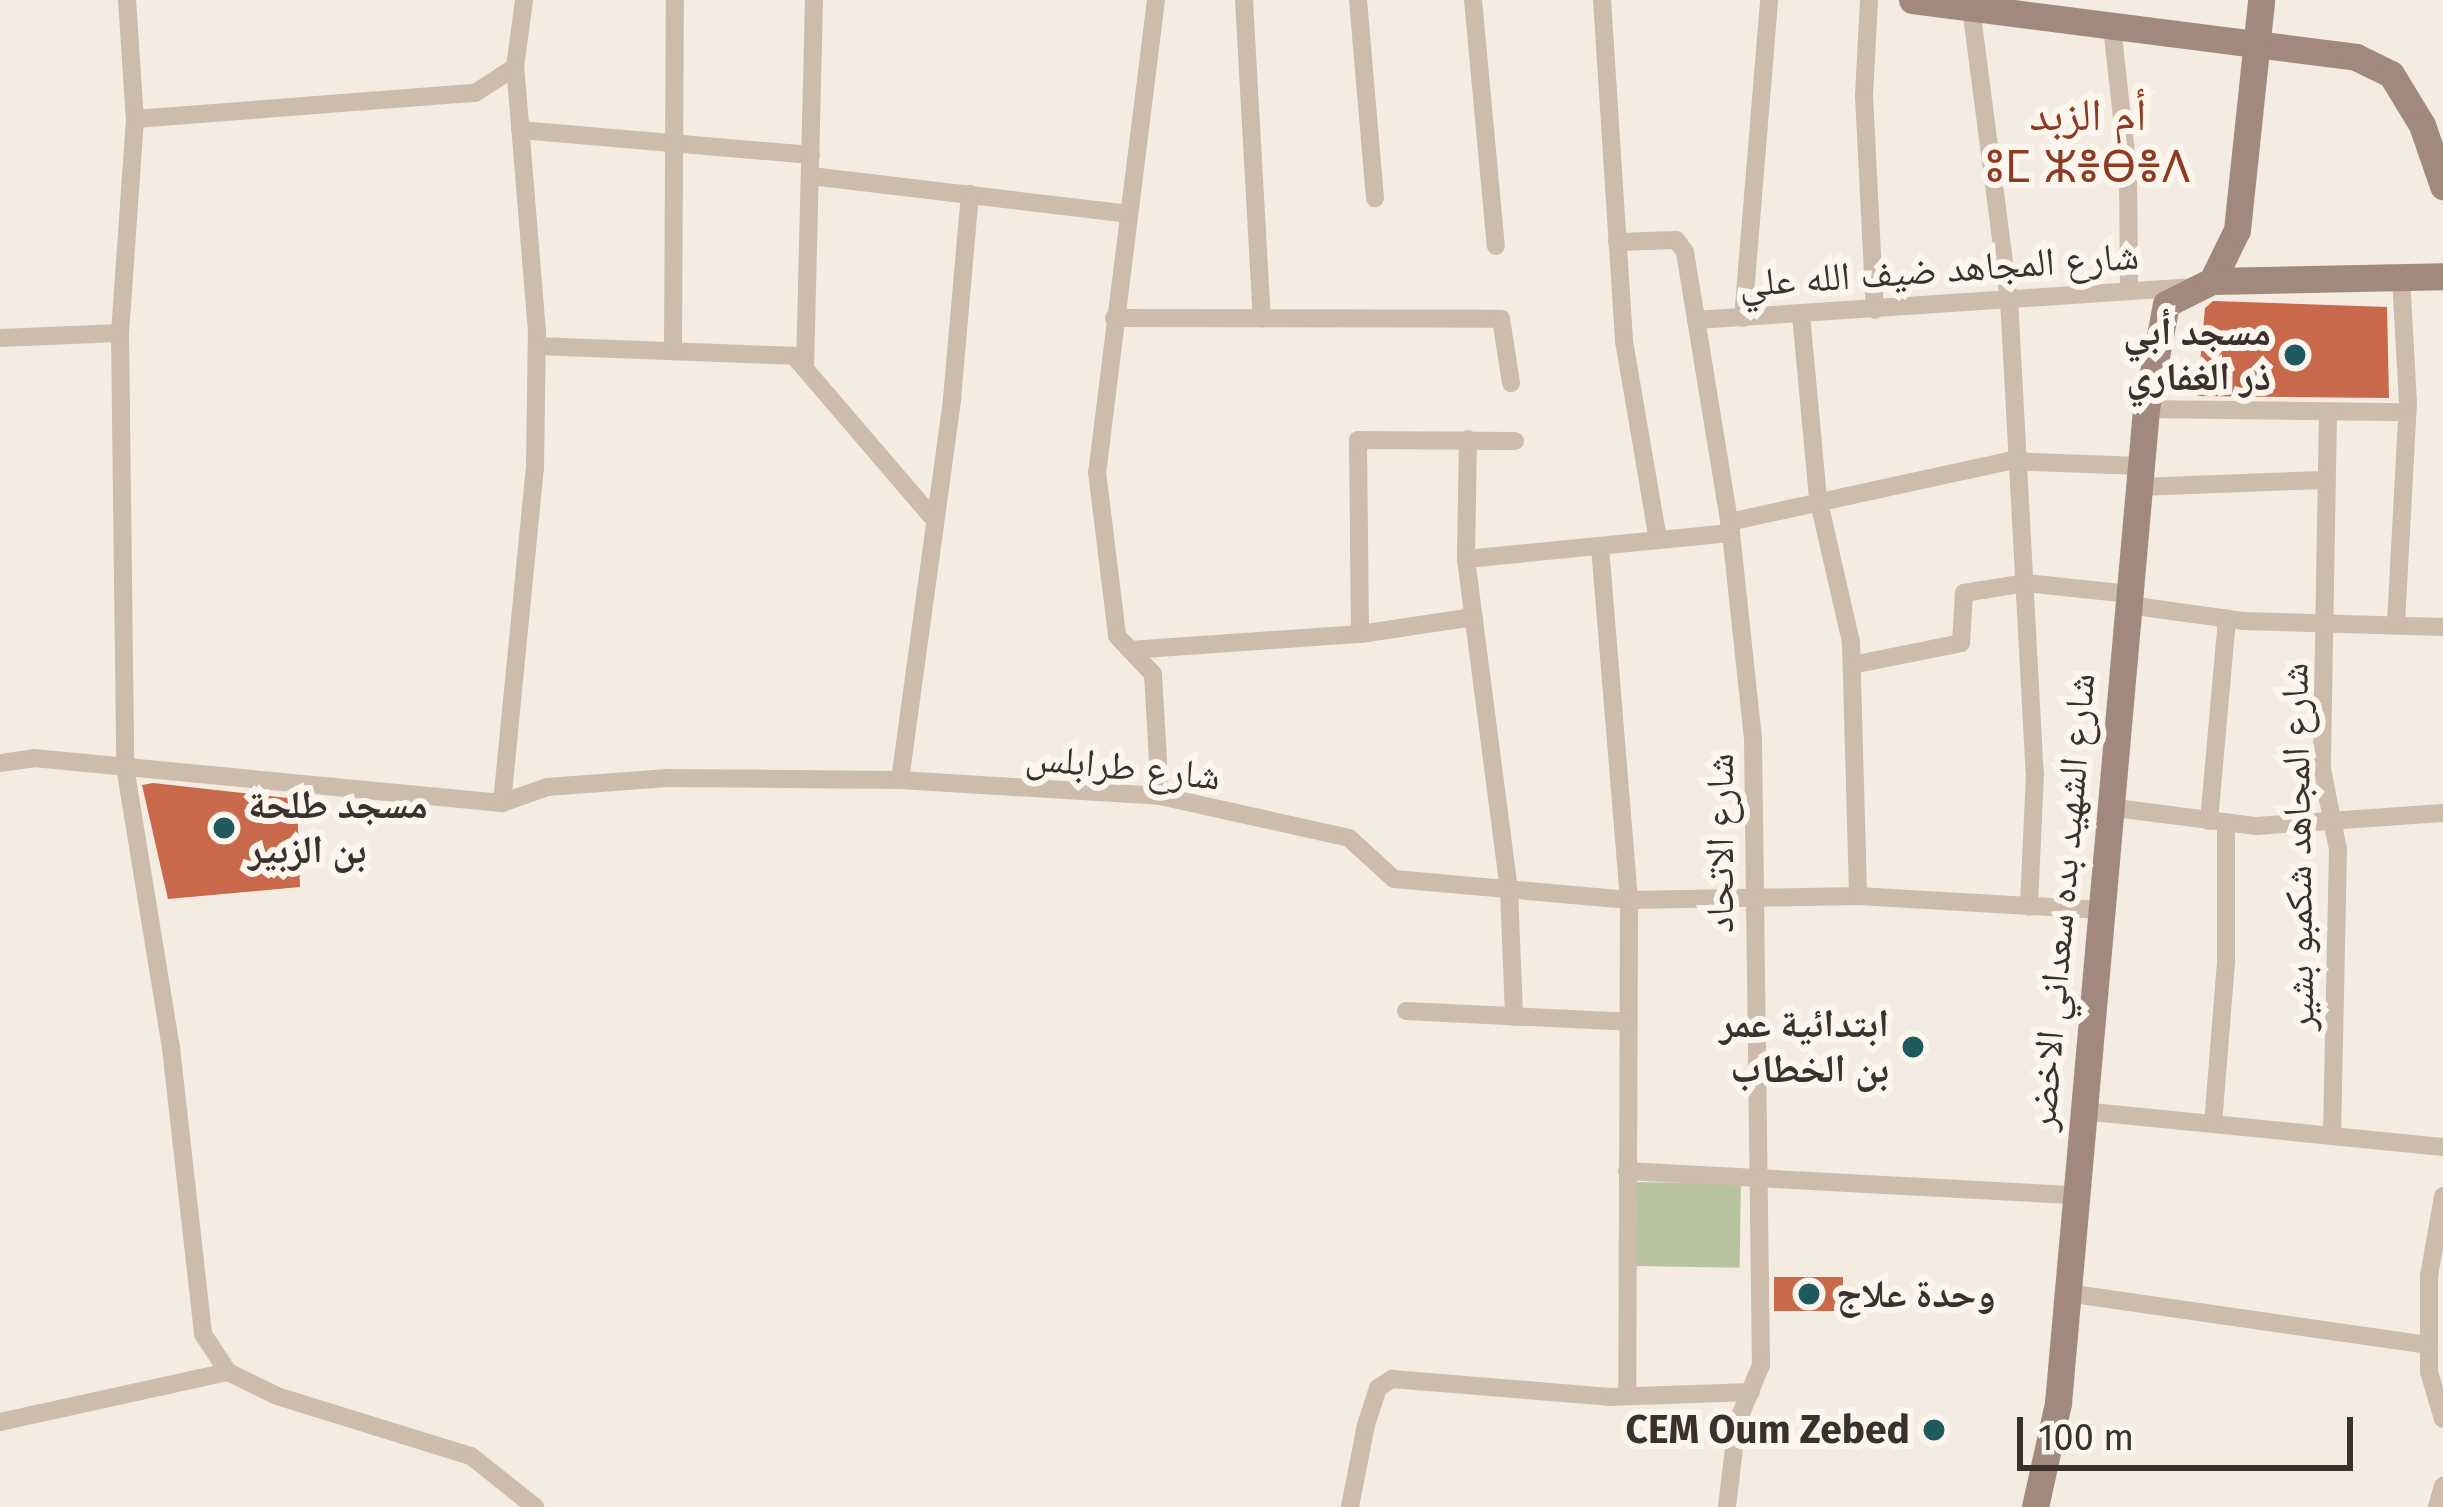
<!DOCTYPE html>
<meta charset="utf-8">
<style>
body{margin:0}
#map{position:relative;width:2443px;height:1507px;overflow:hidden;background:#f4ebe1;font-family:"Fira Sans","Noto Naskh Arabic","Noto Sans Tifinagh",sans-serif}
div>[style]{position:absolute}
.green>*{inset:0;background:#b8c4a0;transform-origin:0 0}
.building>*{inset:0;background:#c8694b;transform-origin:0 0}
.street>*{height:18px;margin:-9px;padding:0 9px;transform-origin:9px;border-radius:9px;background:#cdbbac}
.secondary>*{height:27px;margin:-13.5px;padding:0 13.5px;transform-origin:13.5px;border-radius:13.5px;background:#a18a7d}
.dots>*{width:33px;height:33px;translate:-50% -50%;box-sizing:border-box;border:6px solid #fbf5ee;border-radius:50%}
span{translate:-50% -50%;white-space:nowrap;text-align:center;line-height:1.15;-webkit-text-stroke:12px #fbf5ee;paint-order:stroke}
.street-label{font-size:39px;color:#3b302b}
.poi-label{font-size:39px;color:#3b302b;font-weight:700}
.right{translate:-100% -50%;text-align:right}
.left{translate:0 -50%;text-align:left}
.quarter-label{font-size:45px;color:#8c3b22}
.scale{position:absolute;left:2017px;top:1417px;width:336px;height:54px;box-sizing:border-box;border:6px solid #3b302b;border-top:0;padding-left:15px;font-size:36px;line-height:42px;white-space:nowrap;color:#3b302b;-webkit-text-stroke:9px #fbf5ee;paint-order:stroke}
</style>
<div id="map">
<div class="green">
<i style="left:1637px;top:1182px;width:104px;height:84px;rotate:1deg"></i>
</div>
<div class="building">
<i style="clip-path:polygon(2213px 301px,2387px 307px,2389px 398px,2197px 396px,2205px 308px)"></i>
<i style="clip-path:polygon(153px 783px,297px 799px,300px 887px,168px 899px,142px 785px)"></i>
<i style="left:1774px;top:1277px;width:69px;height:34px"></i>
</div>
<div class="street">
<i style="left:127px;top:0;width:119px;rotate:86.2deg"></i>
<i style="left:135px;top:119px;width:215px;rotate:94deg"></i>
<i style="left:120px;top:333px;width:434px;rotate:89.3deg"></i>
<i style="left:125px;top:767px;width:285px;rotate:80.7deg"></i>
<i style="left:171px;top:1048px;width:288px;rotate:83.6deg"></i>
<i style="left:203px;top:1334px;width:45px;rotate:56.7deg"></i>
<i style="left:228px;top:1372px;width:55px;rotate:26.1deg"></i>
<i style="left:277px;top:1396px;width:203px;rotate:17.2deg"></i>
<i style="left:471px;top:1456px;width:82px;rotate:38.6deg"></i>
<i style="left:1156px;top:0;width:476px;rotate:97.1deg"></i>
<i style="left:1097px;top:472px;width:165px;rotate:83deg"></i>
<i style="left:1117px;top:636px;width:52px;rotate:46.5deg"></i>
<i style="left:1153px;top:674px;width:122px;rotate:86.7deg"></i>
<i style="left:1244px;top:0;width:319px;rotate:86.8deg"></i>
<i style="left:1358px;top:0;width:199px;rotate:85.1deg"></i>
<i style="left:1473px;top:0;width:247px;rotate:84.7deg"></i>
<i style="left:1602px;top:0;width:342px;rotate:86.3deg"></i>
<i style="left:1624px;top:341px;width:202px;rotate:80.3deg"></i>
<i style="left:1869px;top:0;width:96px;rotate:93deg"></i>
<i style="left:1864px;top:96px;width:214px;rotate:87.1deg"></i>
<i style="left:1970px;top:0;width:302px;rotate:82.6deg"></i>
<i style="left:2009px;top:299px;width:475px;rotate:86.9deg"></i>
<i style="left:2035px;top:773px;width:134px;rotate:92.6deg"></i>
<i style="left:2112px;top:27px;width:145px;rotate:83.7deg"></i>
<i style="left:2128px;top:171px;width:117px;rotate:89.5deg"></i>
<i style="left:135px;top:119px;width:341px;rotate:-4.4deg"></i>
<i style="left:475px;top:93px;width:48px;rotate:-33deg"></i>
<i style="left:515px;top:67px;width:68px;rotate:-82.3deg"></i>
<i style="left:520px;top:130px;width:292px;rotate:4.9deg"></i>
<i style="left:811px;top:176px;width:319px;rotate:6.8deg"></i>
<i style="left:1617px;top:242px;width:59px;rotate:-1.9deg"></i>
<i style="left:1676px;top:240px;width:15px;rotate:53deg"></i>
<i style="left:1685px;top:252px;width:285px;rotate:80.7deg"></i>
<i style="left:1731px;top:533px;width:207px;rotate:83.9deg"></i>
<i style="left:1753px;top:739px;width:626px;rotate:89.27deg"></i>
<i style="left:1761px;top:1365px;width:63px;rotate:112.5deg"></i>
<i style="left:1737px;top:1423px;width:85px;rotate:96.8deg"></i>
<i style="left:1801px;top:315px;width:184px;rotate:84.7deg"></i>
<i style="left:1818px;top:498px;width:148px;rotate:77.1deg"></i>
<i style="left:1851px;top:642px;width:254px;rotate:88.4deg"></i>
<i style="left:1114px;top:318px;width:387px;rotate:0.1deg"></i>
<i style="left:1501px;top:319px;width:65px;rotate:81.1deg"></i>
<i style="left:1743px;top:318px;width:319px;rotate:-85.3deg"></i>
<i style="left:1696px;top:320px;width:492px;rotate:-3.8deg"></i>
<i style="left:0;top:338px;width:120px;rotate:-2.4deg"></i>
<i style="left:537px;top:346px;width:257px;rotate:2.2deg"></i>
<i style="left:794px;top:356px;width:211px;rotate:49.4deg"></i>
<i style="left:673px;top:351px;width:351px;rotate:-89.7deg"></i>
<i style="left:805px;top:369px;width:369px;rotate:-88.6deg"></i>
<i style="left:2146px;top:409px;width:261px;rotate:0.7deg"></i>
<i style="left:2328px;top:413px;width:356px;rotate:91deg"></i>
<i style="left:2322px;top:769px;width:82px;rotate:78.7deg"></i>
<i style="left:2338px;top:849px;width:287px;rotate:91.2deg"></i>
<i style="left:1468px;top:439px;width:120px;rotate:91deg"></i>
<i style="left:1466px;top:559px;width:334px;rotate:82.6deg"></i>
<i style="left:1509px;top:890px;width:127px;rotate:87.7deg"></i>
<i style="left:2139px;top:487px;width:185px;rotate:-2.2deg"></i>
<i style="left:1729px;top:522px;width:287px;rotate:-12.3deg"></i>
<i style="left:2009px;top:461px;width:132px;rotate:2.2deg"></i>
<i style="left:1600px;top:547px;width:354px;rotate:85.3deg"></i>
<i style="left:1629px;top:900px;width:496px;rotate:90.2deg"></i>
<i style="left:1466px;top:559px;width:266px;rotate:-5.6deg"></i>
<i style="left:2128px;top:605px;width:116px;rotate:7.9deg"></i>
<i style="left:2243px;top:621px;width:200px;rotate:1.7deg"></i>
<i style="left:2396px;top:623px;width:220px;rotate:-86.9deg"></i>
<i style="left:2408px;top:403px;width:126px;rotate:-93.2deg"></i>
<i style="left:1360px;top:634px;width:194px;rotate:-90.6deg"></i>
<i style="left:1358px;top:440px;width:157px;rotate:0.4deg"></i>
<i style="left:1130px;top:650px;width:231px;rotate:-4deg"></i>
<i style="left:1360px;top:634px;width:115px;rotate:-8.5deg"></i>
<i style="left:1852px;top:665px;width:111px;rotate:-11.4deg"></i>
<i style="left:1961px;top:643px;width:50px;rotate:-86.6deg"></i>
<i style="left:1964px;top:593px;width:63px;rotate:-9.2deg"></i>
<i style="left:2026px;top:583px;width:104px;rotate:6.1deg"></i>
<i style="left:0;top:763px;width:34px;rotate:-8deg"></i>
<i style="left:34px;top:758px;width:470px;rotate:5.5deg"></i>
<i style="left:502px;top:803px;width:48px;rotate:-19.6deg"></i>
<i style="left:547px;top:787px;width:121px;rotate:-4.3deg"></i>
<i style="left:668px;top:778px;width:232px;rotate:0.5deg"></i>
<i style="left:900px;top:780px;width:260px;rotate:3.5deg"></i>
<i style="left:1160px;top:796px;width:194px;rotate:12.5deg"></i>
<i style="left:1349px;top:838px;width:61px;rotate:42.3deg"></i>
<i style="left:1394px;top:879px;width:236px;rotate:5.1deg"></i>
<i style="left:1629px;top:900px;width:229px;rotate:-1deg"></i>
<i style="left:1858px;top:896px;width:240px;rotate:3.3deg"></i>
<i style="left:900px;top:780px;width:385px;rotate:-82.2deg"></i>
<i style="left:952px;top:399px;width:206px;rotate:-85deg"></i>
<i style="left:502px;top:803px;width:337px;rotate:-84.4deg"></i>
<i style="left:535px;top:468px;width:136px;rotate:-89.2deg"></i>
<i style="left:537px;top:332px;width:266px;rotate:-94.7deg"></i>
<i style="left:2108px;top:807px;width:150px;rotate:7.3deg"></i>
<i style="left:2257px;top:826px;width:186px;rotate:-4deg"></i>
<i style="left:2209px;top:821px;width:203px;rotate:-84.9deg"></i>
<i style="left:1406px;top:1011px;width:222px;rotate:2.8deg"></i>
<i style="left:2082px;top:1111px;width:363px;rotate:5.7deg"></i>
<i style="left:2213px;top:1124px;width:164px;rotate:-85.4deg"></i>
<i style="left:2226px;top:961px;width:138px;rotate:-90deg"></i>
<i style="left:1627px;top:1171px;width:449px;rotate:3.1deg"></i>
<i style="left:2443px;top:1196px;width:81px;rotate:99.9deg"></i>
<i style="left:2429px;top:1276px;width:96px;rotate:90deg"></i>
<i style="left:2429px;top:1372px;width:49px;rotate:73.4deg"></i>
<i style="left:2067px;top:1293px;width:366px;rotate:8.2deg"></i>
<i style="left:0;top:1422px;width:233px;rotate:-12.4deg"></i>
<i style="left:1350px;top:1507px;width:84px;rotate:-79deg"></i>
<i style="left:1366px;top:1425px;width:39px;rotate:-72deg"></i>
<i style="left:1378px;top:1388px;width:17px;rotate:-33deg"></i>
<i style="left:1392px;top:1379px;width:218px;rotate:4.7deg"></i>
<i style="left:1609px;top:1397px;width:142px;rotate:-2deg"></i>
<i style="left:2437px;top:1507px;width:22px;rotate:-74deg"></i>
</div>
<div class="secondary">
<i style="left:1912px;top:0;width:448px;rotate:7.3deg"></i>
<i style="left:2356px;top:57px;width:39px;rotate:26deg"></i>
<i style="left:2391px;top:74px;width:60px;rotate:58.7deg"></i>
<i style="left:2422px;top:125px;width:65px;rotate:71deg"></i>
<i style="left:2212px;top:281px;width:57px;rotate:-63.9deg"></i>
<i style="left:2237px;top:230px;width:231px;rotate:-84deg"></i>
<i style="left:2035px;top:1507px;width:107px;rotate:-77.5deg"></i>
<i style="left:2058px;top:1403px;width:998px;rotate:-84.94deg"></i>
<i style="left:2146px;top:409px;width:107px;rotate:-79.2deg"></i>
<i style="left:2166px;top:304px;width:51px;rotate:-26.6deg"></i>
<i style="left:2212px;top:281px;width:231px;rotate:-1.2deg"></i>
</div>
<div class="dots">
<i style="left:2295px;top:355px;background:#1f5a5e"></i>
<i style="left:224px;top:828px;background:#1f5a5e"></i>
<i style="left:1913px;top:1047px;background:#1f5a5e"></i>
<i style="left:1809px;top:1294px;background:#1f5a5e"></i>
<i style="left:1934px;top:1430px;background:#1f5a5e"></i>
</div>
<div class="street-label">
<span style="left:1939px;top:270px;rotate:-4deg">شارع المجاهد ضيف الله علي</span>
<span style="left:1123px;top:767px;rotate:6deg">شارع طرابلس</span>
<span style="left:1720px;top:843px;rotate:-90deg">شارع الاتحاد</span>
<span style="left:2298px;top:847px;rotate:-91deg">شارع المجاهد شكمبو بشير</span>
<span style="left:2062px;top:902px;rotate:-85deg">شارع الشهيد بده سعداني الاخضر</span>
</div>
<div class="poi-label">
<span class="right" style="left:2271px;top:355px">مسجد أبي<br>ذر الغفاري</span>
<span class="left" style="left:248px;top:828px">مسجد طلحة<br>بن الزبير</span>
<span class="right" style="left:1889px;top:1047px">ابتدائية عمر<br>بن الخطاب</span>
<span class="left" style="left:1836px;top:1294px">وحدة علاج</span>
<span class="right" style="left:1910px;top:1430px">CEM Oum Zebed</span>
</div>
<div class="quarter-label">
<span style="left:2088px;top:142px">أم الزبد<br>ⵓⵎ ⵣⴻⴱⴻⴷ</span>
</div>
<div class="scale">100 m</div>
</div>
